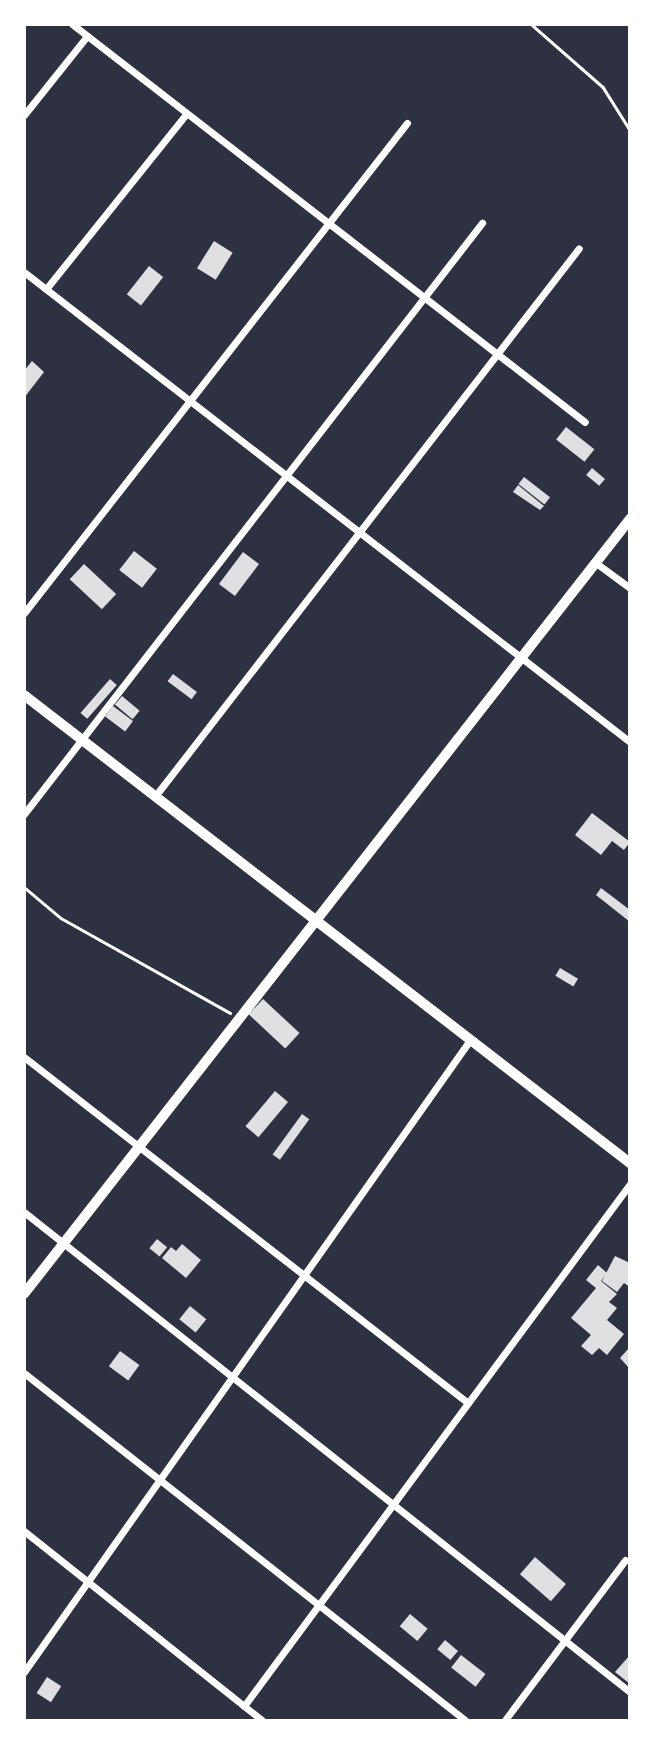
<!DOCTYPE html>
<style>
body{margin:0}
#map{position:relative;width:654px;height:1745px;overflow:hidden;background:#2d3142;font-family:"IBM Plex Sans",sans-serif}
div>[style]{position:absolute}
.building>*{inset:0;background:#e0e0e3;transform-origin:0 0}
.path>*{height:2.5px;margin:-1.25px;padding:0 1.25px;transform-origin:1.25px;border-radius:1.25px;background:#fff}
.minor>*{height:7px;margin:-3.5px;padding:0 3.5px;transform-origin:3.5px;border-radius:3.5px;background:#fff}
.tertiary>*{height:10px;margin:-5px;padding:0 5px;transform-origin:5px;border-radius:5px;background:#fff}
.secondary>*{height:10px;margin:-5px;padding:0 5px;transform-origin:5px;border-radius:5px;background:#fff}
span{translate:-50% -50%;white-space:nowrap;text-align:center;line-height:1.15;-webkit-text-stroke:5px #fff;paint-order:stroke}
.frame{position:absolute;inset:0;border:26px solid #fff;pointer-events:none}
</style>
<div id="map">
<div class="building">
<i style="left:214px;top:241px;width:22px;height:32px;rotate:32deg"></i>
<i style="left:149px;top:266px;width:18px;height:36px;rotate:38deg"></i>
<i style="clip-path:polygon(32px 361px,44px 372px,24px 398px,24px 371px)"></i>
<i style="left:566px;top:427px;width:36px;height:16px;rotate:38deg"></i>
<i style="left:592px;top:468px;width:17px;height:9px;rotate:40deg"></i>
<i style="left:524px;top:477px;width:33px;height:9px;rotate:38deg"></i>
<i style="clip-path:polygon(518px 485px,544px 506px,540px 510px,513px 492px)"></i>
<i style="left:134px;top:551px;width:29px;height:24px;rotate:38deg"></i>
<i style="left:243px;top:552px;width:20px;height:40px;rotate:37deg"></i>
<i style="left:84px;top:564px;width:44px;height:21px;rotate:43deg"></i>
<i style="left:173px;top:674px;width:30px;height:9px;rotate:37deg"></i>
<i style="left:110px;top:679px;width:9px;height:45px;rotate:41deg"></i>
<i style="left:122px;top:696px;width:23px;height:11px;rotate:40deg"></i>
<i style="left:113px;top:706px;width:25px;height:13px;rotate:37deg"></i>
<i style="clip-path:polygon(592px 813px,630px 842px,624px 850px,612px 841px,601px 855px,575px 835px)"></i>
<i style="clip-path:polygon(601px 888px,630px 910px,630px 922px,596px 895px)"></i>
<i style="left:560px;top:968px;width:21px;height:9px;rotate:31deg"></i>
<i style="left:263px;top:999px;width:50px;height:21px;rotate:43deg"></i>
<i style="left:275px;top:1091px;width:17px;height:46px;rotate:40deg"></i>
<i style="left:302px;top:1114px;width:9px;height:50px;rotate:36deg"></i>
<i style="left:157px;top:1239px;width:13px;height:12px;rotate:39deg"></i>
<i style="clip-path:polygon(182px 1244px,201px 1260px,186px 1278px,162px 1258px,171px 1247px,176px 1251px)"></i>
<i style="clip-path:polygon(615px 1256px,630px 1263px,630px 1287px,624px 1283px,617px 1292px,602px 1281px)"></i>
<i style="clip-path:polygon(598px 1265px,607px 1273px,601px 1281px,617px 1294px,609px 1302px,617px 1308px,607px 1320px,624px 1334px,607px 1355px,599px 1348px,592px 1355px,581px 1346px,591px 1335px,571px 1318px,596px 1288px,586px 1280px)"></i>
<i style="left:190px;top:1306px;width:21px;height:17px;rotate:39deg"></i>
<i style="clip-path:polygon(630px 1347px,630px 1369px,620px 1358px)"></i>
<i style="left:120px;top:1351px;width:24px;height:19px;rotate:36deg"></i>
<i style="left:535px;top:1557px;width:41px;height:23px;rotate:41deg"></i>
<i style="left:410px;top:1614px;width:23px;height:16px;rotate:40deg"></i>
<i style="left:445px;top:1640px;width:17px;height:12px;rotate:40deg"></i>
<i style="left:461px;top:1655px;width:31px;height:16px;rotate:38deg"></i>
<i style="clip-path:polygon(630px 1655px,630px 1684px,615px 1672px)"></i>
<i style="left:47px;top:1677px;width:17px;height:19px;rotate:33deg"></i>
</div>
<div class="path">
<i style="left:531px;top:24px;width:96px;rotate:41.2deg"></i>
<i style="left:603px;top:87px;width:51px;rotate:57.9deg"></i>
<i style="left:24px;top:887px;width:48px;rotate:40deg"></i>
<i style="left:61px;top:918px;width:194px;rotate:29.3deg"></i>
</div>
<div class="minor">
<i style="left:72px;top:24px;width:649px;rotate:37.81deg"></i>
<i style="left:24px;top:115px;width:101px;rotate:-51.4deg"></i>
<i style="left:24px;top:272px;width:767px;rotate:37.8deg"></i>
<i style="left:46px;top:289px;width:224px;rotate:-51.3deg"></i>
<i style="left:596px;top:563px;width:42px;rotate:36.3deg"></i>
<i style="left:24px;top:613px;width:622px;rotate:-51.99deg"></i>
<i style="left:156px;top:795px;width:691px;rotate:-52.28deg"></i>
<i style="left:24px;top:814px;width:748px;rotate:-52.23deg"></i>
<i style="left:24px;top:1057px;width:563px;rotate:37.93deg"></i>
<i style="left:24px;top:1212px;width:773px;rotate:38.38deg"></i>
<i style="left:24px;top:1373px;width:561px;rotate:38.2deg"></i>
<i style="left:24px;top:1531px;width:304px;rotate:38.5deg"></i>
<i style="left:24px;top:1672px;width:774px;rotate:-54.79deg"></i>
<i style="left:244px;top:1706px;width:649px;rotate:-53.52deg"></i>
<i style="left:505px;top:1720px;width:200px;rotate:-53.1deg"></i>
</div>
<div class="tertiary">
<i style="left:24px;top:1294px;width:984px;rotate:-51.98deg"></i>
</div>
<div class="secondary">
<i style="left:24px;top:695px;width:766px;rotate:37.68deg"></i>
</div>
<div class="frame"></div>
</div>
